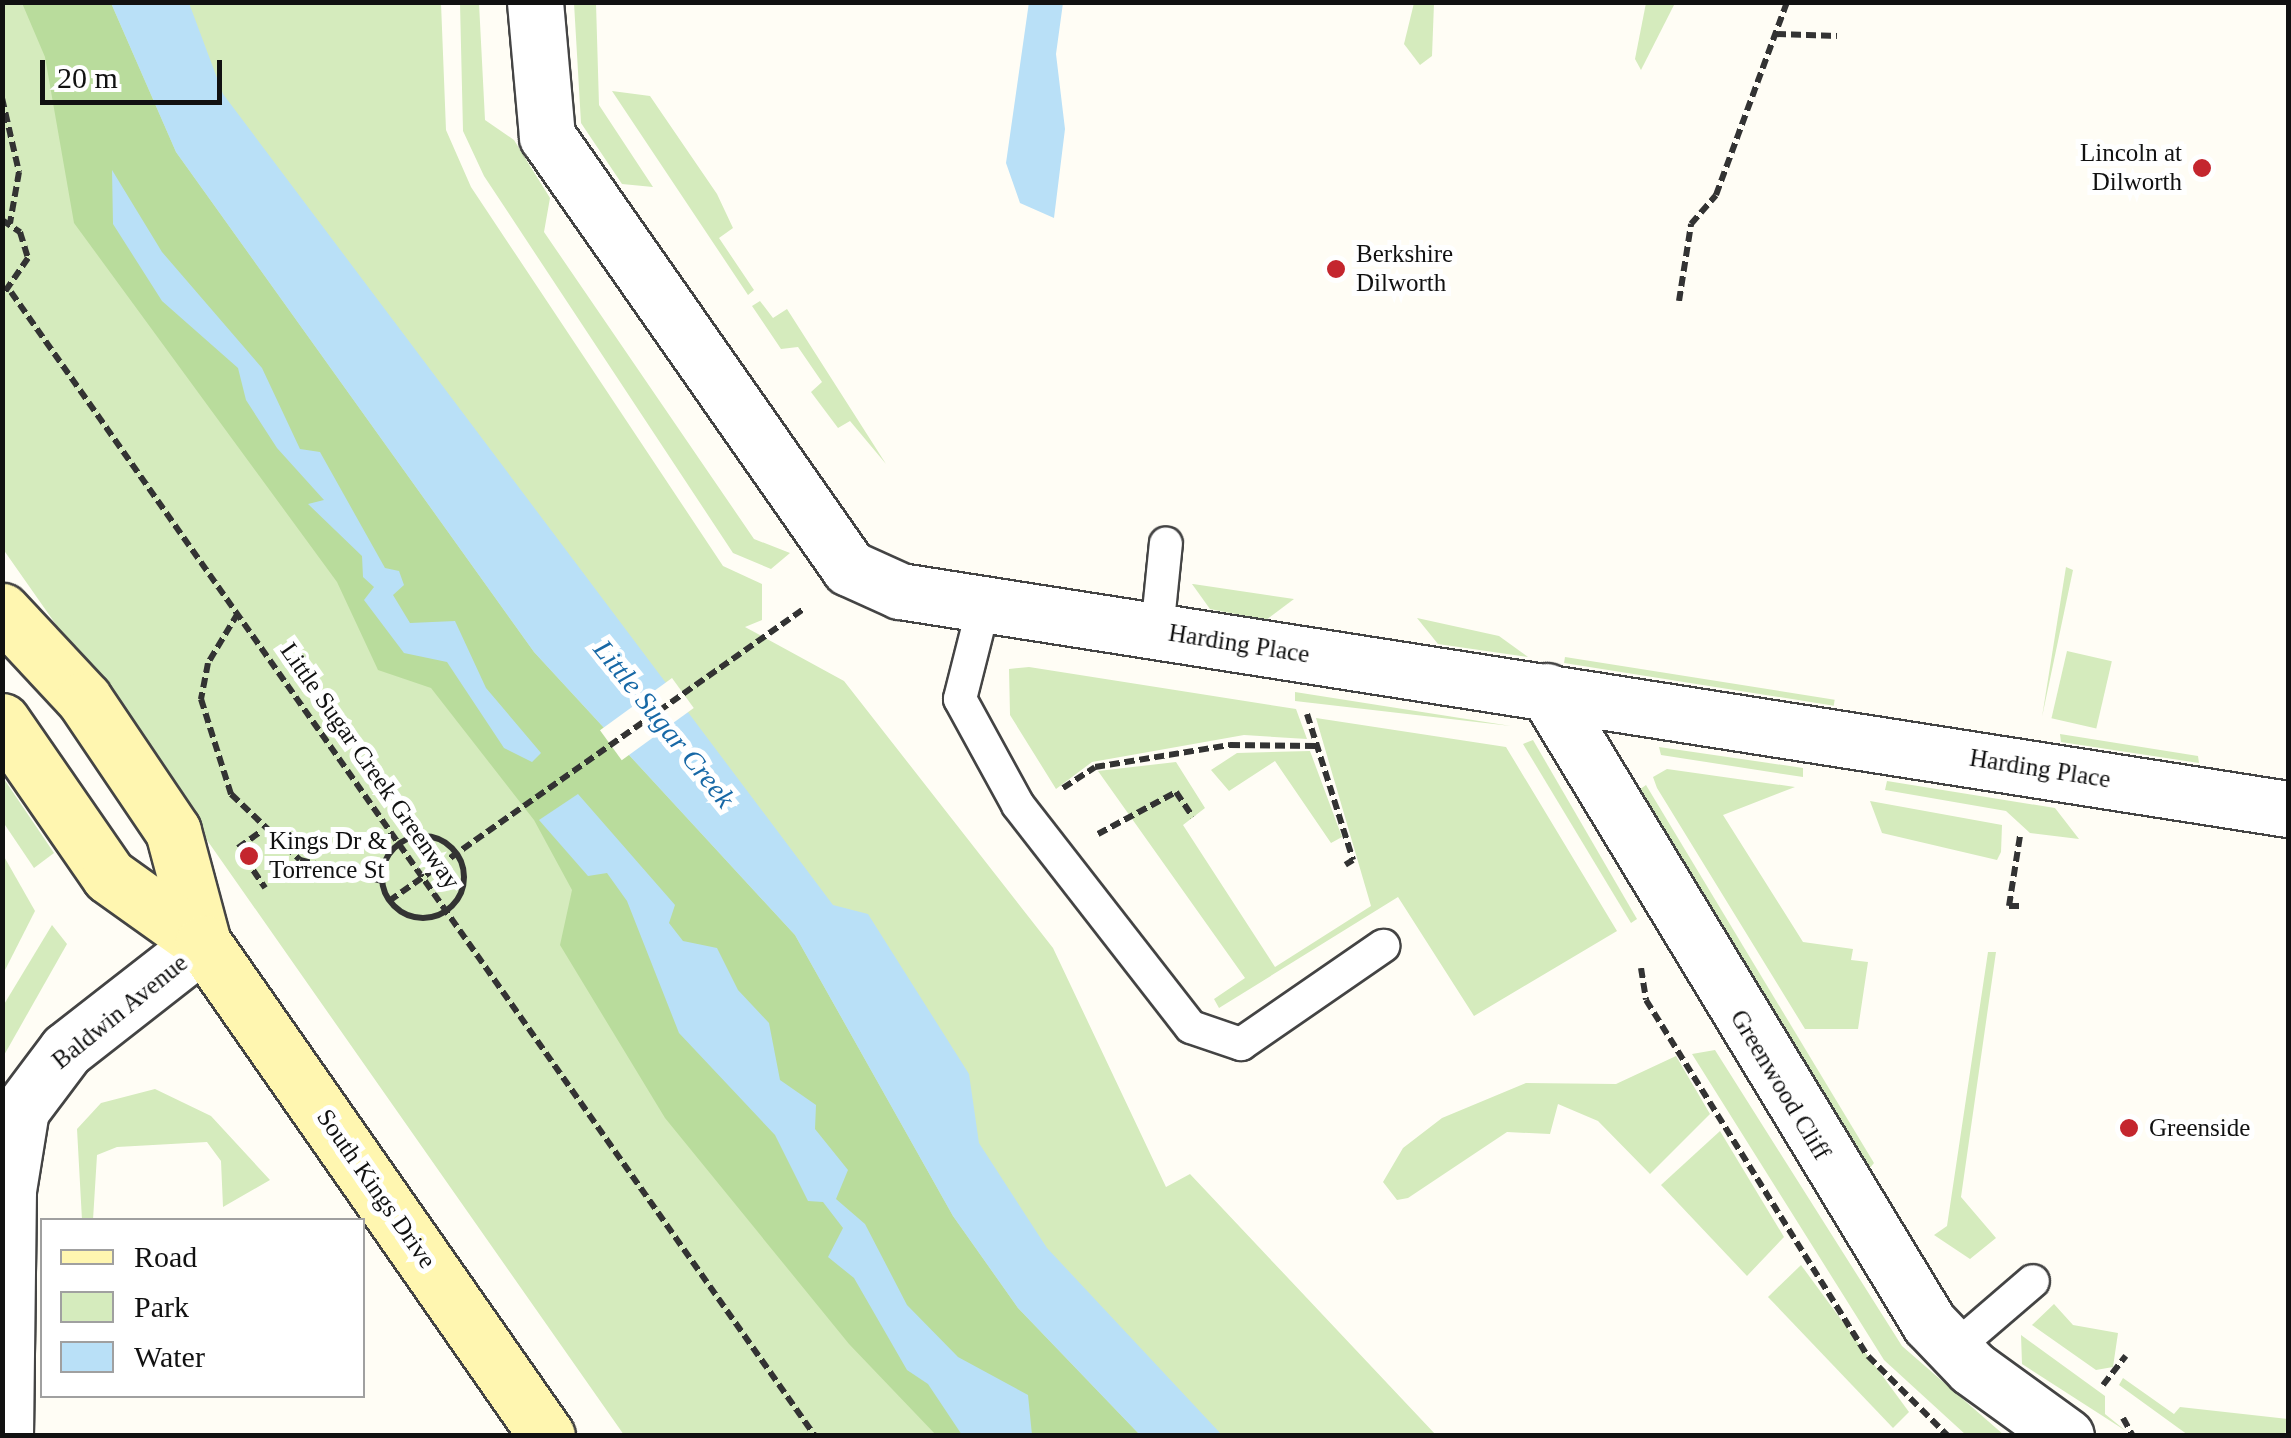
<!DOCTYPE html>
<style>
body{margin:0}
#map{position:relative;width:2291px;height:1438px;overflow:hidden;background:#fffdf5;font-family:Georgia,serif}
div>[style]{position:absolute}
.green>*{inset:0;background:#d5ebbd;transform-origin:0 0}
.forest>*{inset:0;background:#b9dc9c}
.water>*{inset:0;background:#b9e0f7}
.pier>*{inset:0;background:#fffdf5;transform-origin:0 0}
.path>*{height:6px;margin-top:-3px;transform-origin:0;background:repeating-linear-gradient(90deg,#333 0 10px,transparent 0 15px)}
.path>.ring{margin:-3px;padding:0;box-sizing:content-box;background:none;border:6px solid #333;border-radius:50%}
.roads{filter:drop-shadow(2px 0 #444) drop-shadow(-2px 0 #444) drop-shadow(0 2px #444) drop-shadow(0 -2px #444)}
.lane>*{height:32px;margin:-16px;padding:0 16px;transform-origin:16px;border-radius:16px;background:#fff}
.street>*{height:55px;margin:-27.5px;padding:0 27.5px;transform-origin:27.5px;border-radius:27.5px;background:#fff}
.secondary>*{height:55px;margin:-27.5px;padding:0 27.5px;transform-origin:27.5px;border-radius:27.5px;background:#fff6b0}
.dots>*{width:28px;height:28px;translate:-50% -50%;box-sizing:border-box;border:5px solid #fff;border-radius:50%}
span{translate:-50% -50%;white-space:nowrap;text-align:center;line-height:1.15;-webkit-text-stroke:10px #fff;paint-order:stroke}
.poi-label{font-size:25px;color:#111}
.right{translate:-100% -50%;text-align:right}
.left{translate:0 -50%;text-align:left}
.street-label{font-size:25px;color:#111}
.water-label{font-size:28px;color:#1768a6;font-style:italic}
.frame{position:absolute;inset:0;border:5px solid #111;pointer-events:none}
.legend{position:absolute;left:40px;top:1218px;width:325px;height:180px;box-sizing:border-box;background:#fff;border:2px solid #a0a0a0;margin:0;padding:12px 18px;list-style:none;font-size:30px;color:#111}
.legend li{display:flex;align-items:center;gap:20px;height:50px}
.legend b{width:50px;border:2px solid #a0a0a0}
.scale{position:absolute;left:40px;top:60px;width:182px;height:45px;box-sizing:border-box;border:5px solid #111;border-top:0;padding-left:12px;font-size:30px;line-height:35px;white-space:nowrap;color:#111;-webkit-text-stroke:8px #fff;paint-order:stroke}
</style>
<div id="map">
<div class="green">
<i style="clip-path:polygon(3px 3px,441px 3px,446px 130px,471px 187px,723px 566px,762px 584px,762px 620px,745px 627px,844px 681px,1053px 948px,1166px 1187px,1190px 1174px,1436px 1435px,624px 1435px,3px 549px)"></i>
<i style="clip-path:polygon(460px 3px,479px 3px,485px 120px,514px 140px,550px 198px,544px 232px,754px 539px,790px 553px,771px 569px,733px 553px,484px 176px,463px 131px)"></i>
<i style="clip-path:polygon(574px 3px,596px 3px,599px 105px,653px 187px,622px 184px,581px 123px)"></i>
<i style="clip-path:polygon(1414px 3px,1434px 3px,1432px 56px,1420px 65px,1404px 44px)"></i>
<i style="clip-path:polygon(1646px 3px,1675px 3px,1641px 70px,1635px 59px)"></i>
<i style="clip-path:polygon(612px 91px,650px 96px,717px 194px,733px 228px,719px 238px,754px 290px,748px 295px)"></i>
<i style="clip-path:polygon(760px 301px,773px 318px,787px 309px,886px 464px,850px 421px,838px 428px,811px 392px,822px 382px,798px 347px,781px 349px,752px 306px)"></i>
<i style="clip-path:polygon(2066px 567px,2073px 570px,2042px 717px)"></i>
<i style="clip-path:polygon(1192px 584px,1193px 584px,1294px 599px,1266px 620px,1210px 609px)"></i>
<i style="clip-path:polygon(1417px 618px,1499px 636px,1528px 657px,1438px 644px)"></i>
<i style="left:2067px;top:651px;width:46px;height:69px;rotate:13deg"></i>
<i style="left:1565px;top:657px;width:273px;height:6px;rotate:9deg"></i>
<i style="clip-path:polygon(1029px 667px,1296px 709px,1307px 739px,1244px 735px,1092px 762px,1056px 789px,1010px 715px,1009px 669px)"></i>
<i style="clip-path:polygon(1295px 692px,1511px 726px,1295px 701px)"></i>
<i style="clip-path:polygon(1316px 718px,1506px 747px,1617px 931px,1474px 1016px,1398px 897px,1219px 1008px,1214px 999px,1245px 978px,1098px 771px,1176px 762px,1205px 808px,1183px 825px,1275px 967px,1371px 906px)"></i>
<i style="clip-path:polygon(2060px 734px,2198px 756px,2199px 763px,2061px 742px)"></i>
<i style="clip-path:polygon(1533px 740px,1637px 919px,1631px 923px,1523px 744px)"></i>
<i style="clip-path:polygon(1659px 747px,1803px 768px,1803px 777px,1661px 755px)"></i>
<i style="clip-path:polygon(1310px 751px,1342px 837px,1331px 843px,1275px 761px,1229px 791px,1211px 770px,1237px 753px)"></i>
<i style="clip-path:polygon(1667px 769px,1795px 787px,1723px 815px,1803px 942px,1853px 949px,1851px 960px,1868px 962px,1858px 1029px,1805px 1029px,1657px 788px,1653px 777px)"></i>
<i style="clip-path:polygon(2px 776px,54px 853px,34px 868px,3px 822px)"></i>
<i style="clip-path:polygon(1887px 781px,2055px 808px,2079px 839px,2030px 833px,2006px 811px,1885px 790px)"></i>
<i style="clip-path:polygon(1646px 785px,1874px 1163px,1869px 1169px,1639px 790px)"></i>
<i style="clip-path:polygon(1870px 801px,2002px 825px,2001px 852px,1997px 860px,1882px 833px)"></i>
<i style="clip-path:polygon(2px 853px,35px 911px,3px 974px,2px 974px)"></i>
<i style="clip-path:polygon(52px 925px,67px 944px,3px 1057px,3px 1006px)"></i>
<i style="clip-path:polygon(1988px 952px,1996px 952px,1961px 1197px,1996px 1238px,1970px 1259px,1934px 1235px,1947px 1226px)"></i>
<i style="clip-path:polygon(1715px 1050px,1902px 1346px,2004px 1435px,1966px 1435px,1884px 1360px,1692px 1054px)"></i>
<i style="clip-path:polygon(1676px 1056px,1710px 1114px,1650px 1174px,1598px 1121px,1558px 1104px,1550px 1134px,1507px 1132px,1408px 1198px,1397px 1200px,1383px 1182px,1403px 1148px,1442px 1118px,1526px 1083px,1616px 1084px)"></i>
<i style="clip-path:polygon(155px 1089px,211px 1116px,270px 1180px,223px 1207px,221px 1161px,207px 1142px,117px 1147px,97px 1155px,93px 1220px,82px 1220px,77px 1129px,101px 1103px)"></i>
<i style="clip-path:polygon(1720px 1131px,1784px 1237px,1747px 1276px,1661px 1185px)"></i>
<i style="clip-path:polygon(1801px 1265px,1909px 1412px,1893px 1428px,1768px 1297px)"></i>
<i style="clip-path:polygon(2054px 1304px,2073px 1325px,2118px 1333px,2113px 1367px,2096px 1370px,2032px 1325px)"></i>
<i style="clip-path:polygon(2021px 1335px,2105px 1396px,2105px 1414px,2126px 1431px,2022px 1364px)"></i>
<i style="clip-path:polygon(2123px 1378px,2174px 1414px,2180px 1407px,2288px 1419px,2285px 1435px,2188px 1435px,2119px 1385px)"></i>
</div>
<div class="forest">
<i style="clip-path:polygon(22px 3px,111px 3px,176px 152px,534px 652px,795px 935px,953px 1216px,1018px 1308px,1140px 1435px,936px 1435px,849px 1344px,665px 1118px,560px 945px,572px 890px,534px 820px,431px 688px,378px 670px,337px 582px,74px 223px,45px 57px)"></i>
</div>
<div class="water">
<i style="clip-path:polygon(1029px 2px,1063px 3px,1056px 54px,1065px 129px,1054px 218px,1020px 203px,1006px 163px)"></i>
<i style="clip-path:polygon(111px 3px,189px 3px,223px 94px,833px 905px,868px 914px,969px 1074px,979px 1143px,1047px 1248px,1222px 1435px,1140px 1435px,1018px 1308px,953px 1216px,795px 935px,534px 652px,176px 152px)"></i>
<i style="clip-path:polygon(112px 170px,162px 252px,262px 368px,300px 449px,320px 452px,385px 568px,399px 571px,404px 585px,393px 595px,410px 623px,455px 621px,486px 688px,541px 753px,532px 762px,504px 748px,447px 662px,404px 653px,364px 600px,374px 587px,363px 577px,362px 556px,308px 504px,324px 500px,277px 448px,246px 400px,238px 368px,162px 301px,113px 224px)"></i>
<i style="clip-path:polygon(578px 794px,675px 905px,669px 923px,683px 941px,717px 948px,738px 990px,769px 1023px,780px 1080px,816px 1105px,815px 1129px,848px 1170px,836px 1199px,865px 1224px,907px 1305px,958px 1357px,1028px 1395px,1032px 1435px,962px 1435px,928px 1384px,907px 1370px,854px 1278px,828px 1257px,843px 1228px,823px 1202px,808px 1201px,775px 1135px,679px 1033px,627px 901px,607px 873px,588px 876px,539px 820px)"></i>
</div>
<div class="pier">
<i style="left:672px;top:678px;width:37px;height:89px;rotate:54deg"></i>
</div>
<div class="path">
<i style="left:1776px;top:34px;width:61px;rotate:1.9deg"></i>
<i style="left:2px;top:98px;width:76px;rotate:77.1deg"></i>
<i style="left:19px;top:172px;width:52px;rotate:100deg"></i>
<i style="left:2px;top:220px;width:22px;rotate:34deg"></i>
<i style="left:20px;top:232px;width:27px;rotate:73deg"></i>
<i style="left:28px;top:258px;width:46px;rotate:124.4deg"></i>
<i style="left:11px;top:292px;width:1398px;rotate:54.9deg"></i>
<i style="left:1679px;top:301px;width:78px;rotate:-81.1deg"></i>
<i style="left:1691px;top:224px;width:38px;rotate:-49deg"></i>
<i style="left:1716px;top:195px;width:206px;rotate:-69.8deg"></i>
<i style="left:238px;top:613px;width:58px;rotate:121deg"></i>
<i style="left:208px;top:663px;width:37px;rotate:101deg"></i>
<i style="left:201px;top:699px;width:100px;rotate:72.5deg"></i>
<i style="left:231px;top:794px;width:95px;rotate:43.7deg"></i>
<i style="left:300px;top:860px;width:85px;rotate:14.4deg"></i>
<i style="left:1307px;top:714px;width:153px;rotate:72.5deg"></i>
<i style="left:1353px;top:860px;width:9px;rotate:148deg"></i>
<i style="left:1063px;top:788px;width:38px;rotate:-33deg"></i>
<i style="left:1095px;top:767px;width:137px;rotate:-9.3deg"></i>
<i style="left:1230px;top:745px;width:86px;rotate:0.7deg"></i>
<i style="left:1098px;top:834px;width:89px;rotate:-28.3deg"></i>
<i style="left:1176px;top:792px;width:30px;rotate:56deg"></i>
<i class="ring" style="left:382px;top:836px;width:76px;height:76px"></i>
<i style="left:238px;top:848px;width:29px;rotate:-36deg"></i>
<i style="left:245px;top:858px;width:36px;rotate:56deg"></i>
<i style="left:389px;top:901px;width:509px;rotate:-35.16deg"></i>
<i style="left:2019px;top:906px;width:10px;rotate:180deg"></i>
<i style="left:2009px;top:906px;width:71px;rotate:-81.1deg"></i>
<i style="left:1641px;top:968px;width:32px;rotate:81deg"></i>
<i style="left:1646px;top:1000px;width:420px;rotate:58.1deg"></i>
<i style="left:1868px;top:1356px;width:113px;rotate:45deg"></i>
<i style="left:2103px;top:1385px;width:37px;rotate:-52deg"></i>
<i style="left:2123px;top:1418px;width:21px;rotate:61deg"></i>
</div>
<div class="roads">
<div class="lane">
<i style="left:984px;top:604px;width:98px;rotate:104.2deg"></i>
<i style="left:960px;top:699px;width:121px;rotate:61.3deg"></i>
<i style="left:1018px;top:805px;width:281px;rotate:52.1deg"></i>
<i style="left:1191px;top:1027px;width:53px;rotate:18.8deg"></i>
<i style="left:1241px;top:1044px;width:173px;rotate:-34.6deg"></i>
<i style="left:1157px;top:631px;width:88px;rotate:-84.2deg"></i>
<i style="left:1954px;top:1349px;width:104px;rotate:-40.7deg"></i>
</div>
<div class="street">
<i style="left:535px;top:2px;width:135px;rotate:84.9deg"></i>
<i style="left:547px;top:136px;width:527px;rotate:55.04deg"></i>
<i style="left:849px;top:568px;width:56px;rotate:24.3deg"></i>
<i style="left:900px;top:591px;width:1405px;rotate:8.93deg"></i>
<i style="left:1546px;top:691px;width:739px;rotate:58.78deg"></i>
<i style="left:1929px;top:1323px;width:62px;rotate:46.3deg"></i>
<i style="left:1972px;top:1368px;width:116px;rotate:35.9deg"></i>
<i style="left:5px;top:1436px;width:246px;rotate:-89.3deg"></i>
<i style="left:8px;top:1190px;width:81px;rotate:-80.8deg"></i>
<i style="left:21px;top:1110px;width:75px;rotate:-53.1deg"></i>
<i style="left:66px;top:1050px;width:174px;rotate:-38deg"></i>
</div>
<div class="secondary">
<i style="left:2px;top:611px;width:120px;rotate:47deg"></i>
<i style="left:84px;top:699px;width:159px;rotate:56deg"></i>
<i style="left:173px;top:831px;width:116px;rotate:75deg"></i>
<i style="left:2px;top:721px;width:188px;rotate:55.4deg"></i>
<i style="left:109px;top:876px;width:115px;rotate:35.5deg"></i>
<i style="left:203px;top:943px;width:601px;rotate:55.09deg"></i>
</div>
</div>
<div class="dots">
<i style="left:2202px;top:168px;background:#c4262e"></i>
<i style="left:1336px;top:269px;background:#c4262e"></i>
<i style="left:249px;top:856px;background:#c4262e"></i>
<i style="left:2129px;top:1128px;background:#c4262e"></i>
</div>
<div class="poi-label">
<span class="right" style="left:2182px;top:168px">Lincoln at<br>Dilworth</span>
<span class="left" style="left:1356px;top:269px">Berkshire<br>Dilworth</span>
<span class="left" style="left:269px;top:856px">Kings Dr &amp;<br>Torrence St</span>
<span class="left" style="left:2149px;top:1128px">Greenside</span>
</div>
<div class="street-label">
<span style="left:1239px;top:644px;rotate:9deg">Harding Place</span>
<span style="left:370px;top:766px;rotate:55deg">Little Sugar Creek Greenway</span>
<span style="left:2040px;top:769px;rotate:9deg">Harding Place</span>
<span style="left:120px;top:1012px;rotate:-39deg">Baldwin Avenue</span>
<span style="left:1780px;top:1085px;rotate:59deg">Greenwood Cliff</span>
<span style="left:376px;top:1189px;rotate:55deg">South Kings Drive</span>
</div>
<div class="water-label">
<span style="left:664px;top:724px;rotate:51deg">Little Sugar Creek</span>
</div>
<div class="frame"></div>
<ul class="legend">
<li><b style="height:12px;background:#fff6b0"></b>Road</li>
<li><b style="height:28px;background:#d5ebbd"></b>Park</li>
<li><b style="height:28px;background:#b9e0f7"></b>Water</li>
</ul>
<div class="scale">20 m</div>
</div>
